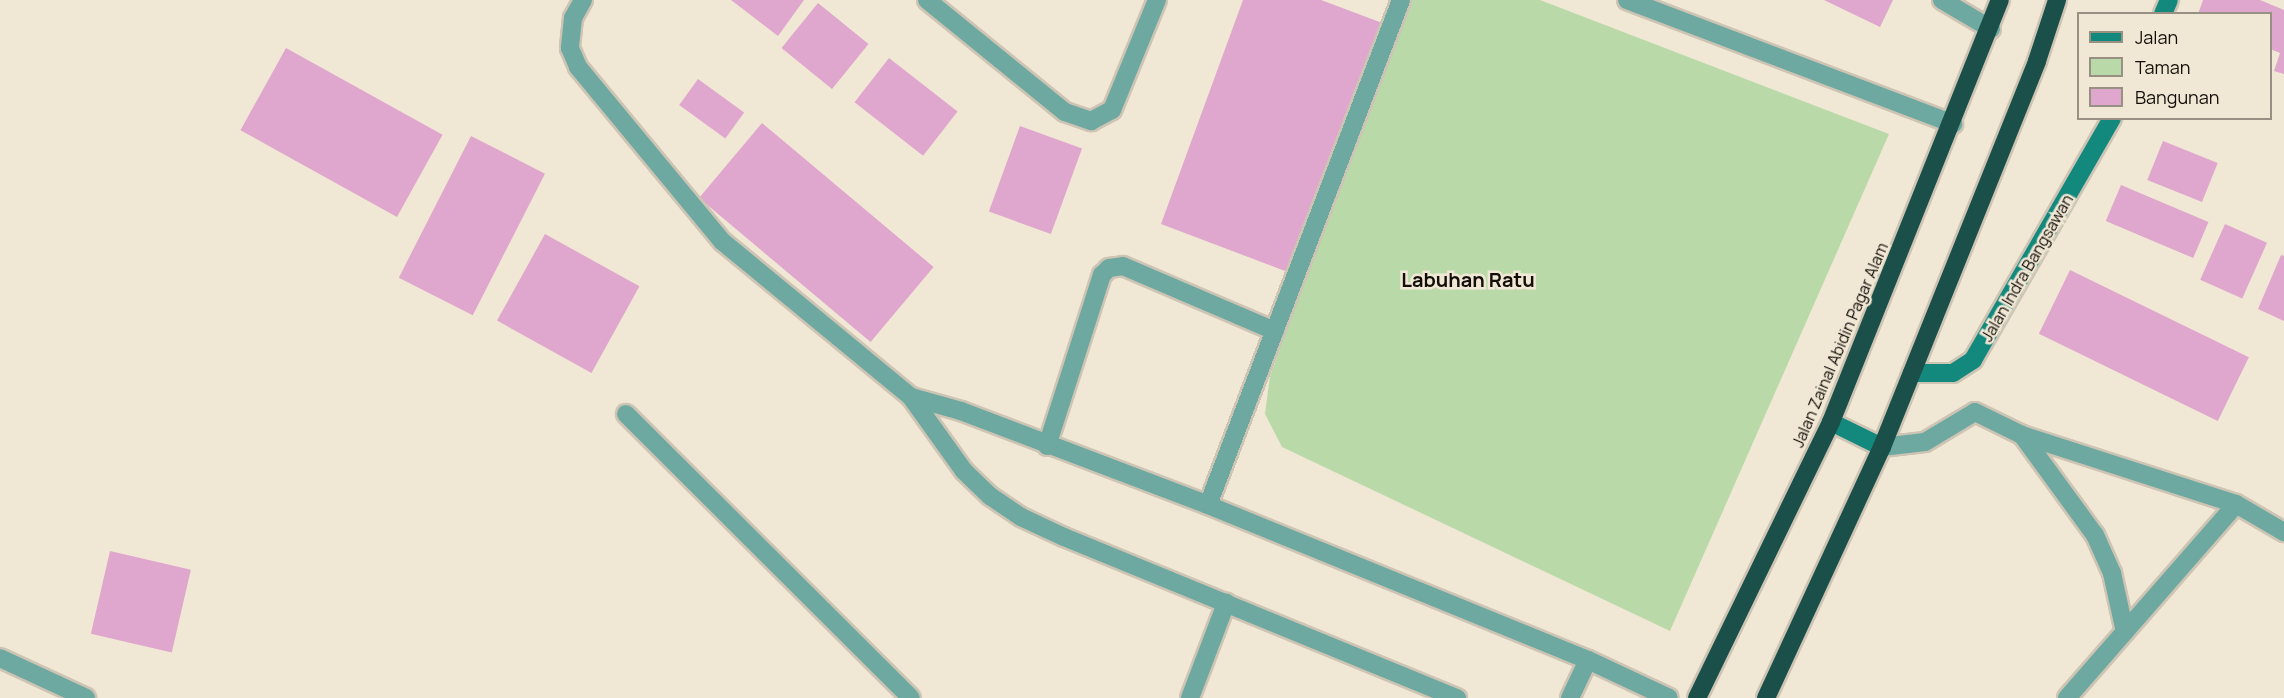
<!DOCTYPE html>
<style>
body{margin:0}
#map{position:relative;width:2284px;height:698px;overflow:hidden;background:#f1e7d5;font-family:Manrope,sans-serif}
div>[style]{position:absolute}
.green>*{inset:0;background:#b9daa8}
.building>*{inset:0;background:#dfa7cd;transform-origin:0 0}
.roads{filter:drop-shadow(2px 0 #cdc4b4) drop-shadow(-2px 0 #cdc4b4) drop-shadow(0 2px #cdc4b4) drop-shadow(0 -2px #cdc4b4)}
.lane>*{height:18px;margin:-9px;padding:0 9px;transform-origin:9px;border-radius:9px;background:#6da9a0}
.street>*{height:18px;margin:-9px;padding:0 9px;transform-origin:9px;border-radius:9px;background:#6da9a0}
.secondary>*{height:18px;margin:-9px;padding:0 9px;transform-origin:9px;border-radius:9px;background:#13887d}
.highway>*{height:18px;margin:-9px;padding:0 9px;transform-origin:9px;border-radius:9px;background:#1b504a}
span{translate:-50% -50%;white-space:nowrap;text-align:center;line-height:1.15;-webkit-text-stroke:5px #f1e7d5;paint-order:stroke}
.street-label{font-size:16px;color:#120f09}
.quarter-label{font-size:20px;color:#120f09;font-weight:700}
.legend{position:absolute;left:2077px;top:12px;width:195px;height:108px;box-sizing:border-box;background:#f1e7d5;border:2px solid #989183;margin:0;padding:8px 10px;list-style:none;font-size:18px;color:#120f09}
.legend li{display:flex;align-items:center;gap:12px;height:30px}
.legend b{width:30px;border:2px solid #989183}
</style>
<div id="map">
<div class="green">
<i style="clip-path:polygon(1408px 0,1540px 0,1889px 134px,1670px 631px,1282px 447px,1265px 414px,1270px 376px)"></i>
</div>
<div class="building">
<i style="clip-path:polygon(731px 0,804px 0,778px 36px)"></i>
<i style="clip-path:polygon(1243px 0,1321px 0,1385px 24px,1293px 274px,1161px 224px)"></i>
<i style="clip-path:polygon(1824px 0,1893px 0,1880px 27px)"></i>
<i style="clip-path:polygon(2203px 0,2260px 0,2284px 10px,2284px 74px,2274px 71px,2280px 53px,2270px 49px,2270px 14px,2198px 14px)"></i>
<i style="left:818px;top:3px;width:65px;height:58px;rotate:39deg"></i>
<i style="left:286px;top:48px;width:179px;height:94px;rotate:29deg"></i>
<i style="left:889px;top:58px;width:87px;height:56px;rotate:38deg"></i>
<i style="left:698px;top:79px;width:57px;height:32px;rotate:36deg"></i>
<i style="left:762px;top:123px;width:224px;height:98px;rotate:40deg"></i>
<i style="left:1020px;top:126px;width:66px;height:91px;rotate:20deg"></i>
<i style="left:471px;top:136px;width:83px;height:159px;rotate:27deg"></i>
<i style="left:2163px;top:141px;width:59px;height:42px;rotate:22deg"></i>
<i style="left:2121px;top:185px;width:95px;height:39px;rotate:23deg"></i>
<i style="left:2225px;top:224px;width:46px;height:61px;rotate:24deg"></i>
<i style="left:545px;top:234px;width:108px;height:99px;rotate:29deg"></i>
<i style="clip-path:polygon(2281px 255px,2284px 256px,2284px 321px,2258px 309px)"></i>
<i style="left:2070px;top:270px;width:199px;height:71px;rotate:26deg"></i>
<i style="left:110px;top:551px;width:83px;height:85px;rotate:13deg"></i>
</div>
<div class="roads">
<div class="lane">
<i style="left:583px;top:0;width:21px;rotate:119deg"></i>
<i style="left:573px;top:18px;width:30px;rotate:96deg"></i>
<i style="left:570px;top:48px;width:21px;rotate:67deg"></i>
<i style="left:578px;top:67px;width:227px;rotate:50.4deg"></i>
<i style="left:723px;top:242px;width:244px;rotate:39.5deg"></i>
<i style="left:911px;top:397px;width:91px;rotate:54.4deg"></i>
<i style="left:964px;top:471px;width:36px;rotate:44deg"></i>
<i style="left:990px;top:496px;width:37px;rotate:34deg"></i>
<i style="left:1021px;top:517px;width:47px;rotate:24.9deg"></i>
<i style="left:1064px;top:537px;width:425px;rotate:22.3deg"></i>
<i style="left:927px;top:0;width:178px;rotate:39.1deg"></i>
<i style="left:1065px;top:112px;width:28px;rotate:19deg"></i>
<i style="left:1091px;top:121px;width:24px;rotate:-28deg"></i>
<i style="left:1112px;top:110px;width:119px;rotate:-67.8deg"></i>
<i style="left:1627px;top:0;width:349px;rotate:20.8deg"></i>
<i style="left:911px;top:397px;width:52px;rotate:15.6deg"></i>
<i style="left:961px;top:411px;width:264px;rotate:20.8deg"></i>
<i style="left:1208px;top:505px;width:410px;rotate:22.2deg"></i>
<i style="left:1588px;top:660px;width:89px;rotate:25.1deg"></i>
<i style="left:626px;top:414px;width:402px;rotate:44.9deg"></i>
<i style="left:2022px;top:435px;width:124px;rotate:53.9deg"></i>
<i style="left:2095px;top:535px;width:42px;rotate:65.9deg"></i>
<i style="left:2112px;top:573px;width:60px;rotate:77.6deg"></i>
<i style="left:1047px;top:446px;width:180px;rotate:-72.2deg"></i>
<i style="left:1102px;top:275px;width:10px;rotate:-45deg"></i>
<i style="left:1109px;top:268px;width:14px;rotate:-8deg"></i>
<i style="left:1123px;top:266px;width:165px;rotate:23.2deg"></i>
<i style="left:1208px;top:505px;width:541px;rotate:-69.08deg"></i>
<i style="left:1190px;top:698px;width:102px;rotate:-69.2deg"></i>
<i style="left:1570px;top:698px;width:42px;rotate:-64.7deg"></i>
<i style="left:2067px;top:698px;width:257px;rotate:-48.9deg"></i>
</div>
<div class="street">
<i style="left:1942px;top:0;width:57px;rotate:30.6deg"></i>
<i style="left:1882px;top:447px;width:43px;rotate:-6.6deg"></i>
<i style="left:1925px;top:442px;width:58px;rotate:-31deg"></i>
<i style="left:1975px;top:412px;width:52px;rotate:26.1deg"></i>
<i style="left:2022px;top:435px;width:225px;rotate:17.9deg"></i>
<i style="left:2236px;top:504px;width:56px;rotate:30.3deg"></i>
<i style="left:0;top:658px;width:95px;rotate:24.9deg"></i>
</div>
<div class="secondary">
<i style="left:2163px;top:14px;width:15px;rotate:-67deg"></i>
<i style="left:1912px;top:373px;width:41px"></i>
<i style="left:1953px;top:373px;width:24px;rotate:-33deg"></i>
<i style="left:1973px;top:360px;width:279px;rotate:-60.1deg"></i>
<i style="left:1831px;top:422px;width:57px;rotate:26.1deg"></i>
</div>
<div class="highway">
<i style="left:1697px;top:698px;width:307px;rotate:-64.1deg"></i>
<i style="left:1831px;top:422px;width:455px;rotate:-68.2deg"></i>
<i style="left:1766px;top:698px;width:277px;rotate:-65.2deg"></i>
<i style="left:1882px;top:447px;width:416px;rotate:-68.1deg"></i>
<i style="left:2037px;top:61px;width:64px;rotate:-71.8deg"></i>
</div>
</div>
<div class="street-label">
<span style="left:2027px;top:268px;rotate:-60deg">Jalan Indra Bangsawan</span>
<span style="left:1840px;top:345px;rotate:-67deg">Jalan Zainal Abidin Pagar Alam</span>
</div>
<div class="quarter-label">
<span style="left:1468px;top:279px">Labuhan Ratu</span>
</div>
<ul class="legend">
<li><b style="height:8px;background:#13887d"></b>Jalan</li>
<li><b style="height:16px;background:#b9daa8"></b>Taman</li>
<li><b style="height:16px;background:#dfa7cd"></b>Bangunan</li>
</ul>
</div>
